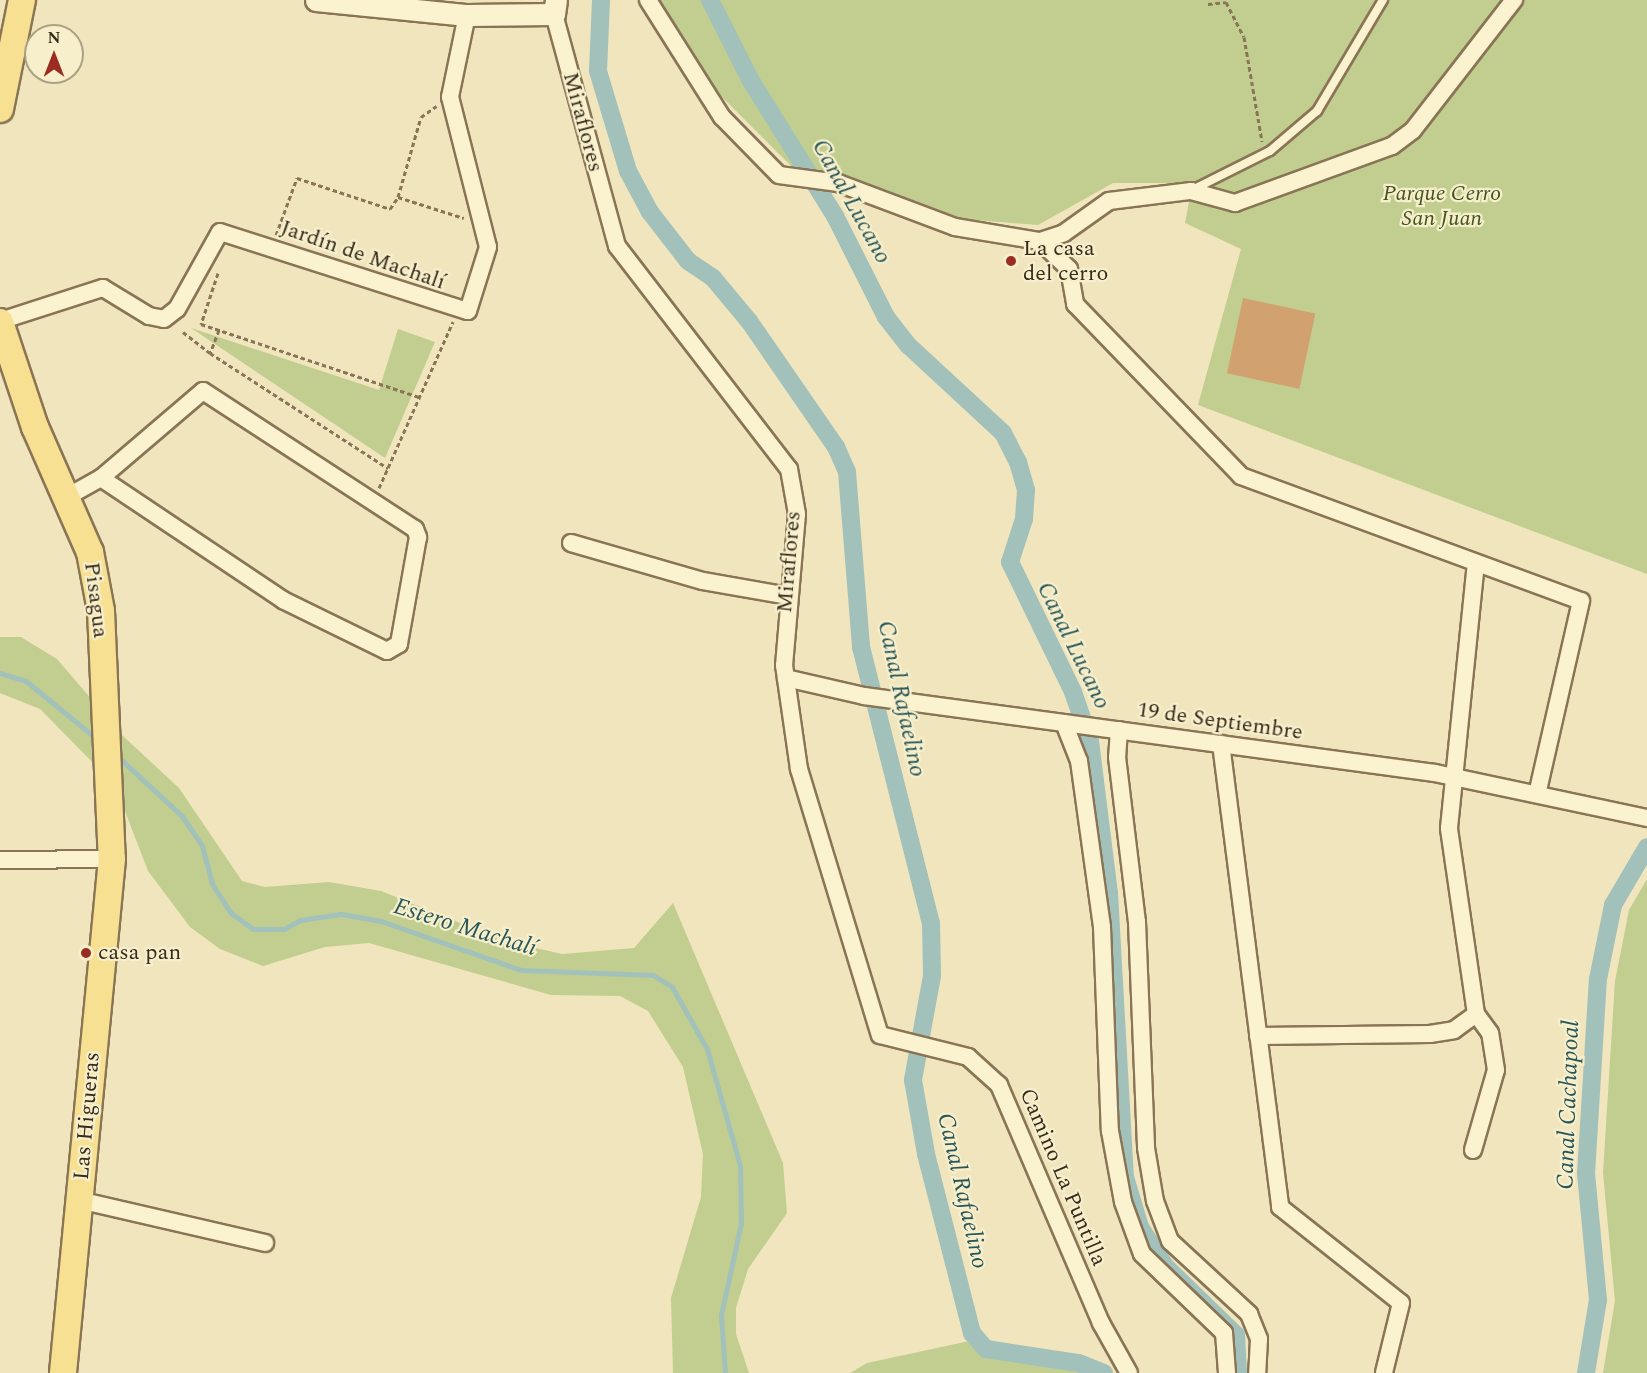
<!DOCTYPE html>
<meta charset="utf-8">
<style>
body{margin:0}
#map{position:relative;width:1647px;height:1373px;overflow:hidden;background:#f0e5bd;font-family:Spectral,serif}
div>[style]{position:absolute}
.green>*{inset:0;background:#c1ce90}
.stream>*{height:5px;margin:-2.5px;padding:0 2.5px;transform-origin:2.5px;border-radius:2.5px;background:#a1c1ba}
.canal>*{height:18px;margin:-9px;padding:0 9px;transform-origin:9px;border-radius:9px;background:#a1c1ba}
.building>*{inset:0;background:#d1a170;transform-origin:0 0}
.path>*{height:3px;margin-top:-1.5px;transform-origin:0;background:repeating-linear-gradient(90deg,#897555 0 4.5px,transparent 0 7.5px)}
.roads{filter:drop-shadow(2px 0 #897555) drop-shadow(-2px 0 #897555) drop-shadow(0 2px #897555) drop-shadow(0 -2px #897555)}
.service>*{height:8px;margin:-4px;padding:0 4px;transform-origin:4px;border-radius:4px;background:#fbf2d0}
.minor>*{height:16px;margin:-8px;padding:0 8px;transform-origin:8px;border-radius:8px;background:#fbf2d0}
.tertiary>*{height:21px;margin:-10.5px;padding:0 10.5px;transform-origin:10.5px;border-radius:10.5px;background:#fbf2d0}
.primary>*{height:26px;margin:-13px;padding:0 13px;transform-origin:13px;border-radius:13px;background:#f7e091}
.dots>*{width:16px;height:16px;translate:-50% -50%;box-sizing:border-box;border:3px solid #f7efcc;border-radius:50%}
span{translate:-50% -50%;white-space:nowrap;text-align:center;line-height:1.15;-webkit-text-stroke:4.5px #f7efcc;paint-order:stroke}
.street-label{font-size:22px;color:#372b1b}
.park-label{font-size:22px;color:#435420;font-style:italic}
.poi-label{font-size:22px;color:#372b1b}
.left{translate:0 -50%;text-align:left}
.water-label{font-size:24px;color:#295658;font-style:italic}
.north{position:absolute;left:24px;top:24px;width:60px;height:60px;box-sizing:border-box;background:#f7efcc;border:2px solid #aaa185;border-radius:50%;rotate:0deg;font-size:16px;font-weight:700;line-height:24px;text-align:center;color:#372b1b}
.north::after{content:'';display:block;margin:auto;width:21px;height:27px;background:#9b2c22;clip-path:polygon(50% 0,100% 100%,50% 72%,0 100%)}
</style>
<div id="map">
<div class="green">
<i style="clip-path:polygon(660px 0,1647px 0,1647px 574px,1198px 405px,1241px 249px,1185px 223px,1191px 191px,1168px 183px,1113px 183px,1038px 225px,964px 219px,832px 172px,792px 167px,721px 96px)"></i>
<i style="clip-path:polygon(191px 328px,379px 390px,398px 329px,435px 342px,385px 458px)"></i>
<i style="clip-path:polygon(0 637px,21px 637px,57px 659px,123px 736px,179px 788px,242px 881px,265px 887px,329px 882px,381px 891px,505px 941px,562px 954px,634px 948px,673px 903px,783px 1163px,787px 1213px,748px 1269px,736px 1308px,736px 1334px,749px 1373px,673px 1373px,671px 1298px,701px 1197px,703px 1154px,683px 1067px,648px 1011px,620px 996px,551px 995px,369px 943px,325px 947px,263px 966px,220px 949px,190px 927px,148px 871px,115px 785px,40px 709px,0 693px)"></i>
<i style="clip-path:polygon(1647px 879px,1647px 1373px,1603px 1373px,1615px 1301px,1603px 1173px,1615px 981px,1629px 910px)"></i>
<i style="clip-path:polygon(974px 1340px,982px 1350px,1099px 1373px,850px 1373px,867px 1363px)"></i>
</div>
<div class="stream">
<i style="left:0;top:673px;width:27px;rotate:17deg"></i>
<i style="left:26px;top:681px;width:94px;rotate:39.4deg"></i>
<i style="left:115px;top:754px;width:91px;rotate:42.8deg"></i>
<i style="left:182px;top:816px;width:36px;rotate:56deg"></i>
<i style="left:202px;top:846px;width:39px;rotate:75deg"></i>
<i style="left:212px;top:884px;width:35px;rotate:57deg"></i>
<i style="left:231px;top:913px;width:27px;rotate:36deg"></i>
<i style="left:253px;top:929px;width:31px"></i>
<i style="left:284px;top:929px;width:18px;rotate:-29deg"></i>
<i style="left:300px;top:920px;width:41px;rotate:-8.3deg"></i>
<i style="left:341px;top:914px;width:41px;rotate:9.9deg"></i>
<i style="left:381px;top:921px;width:148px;rotate:19.3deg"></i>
<i style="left:521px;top:970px;width:132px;rotate:2.2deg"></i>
<i style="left:653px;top:975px;width:22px;rotate:32deg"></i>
<i style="left:672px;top:987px;width:71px;rotate:60.6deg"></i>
<i style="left:707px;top:1049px;width:122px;rotate:74.2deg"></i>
<i style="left:740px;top:1166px;width:57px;rotate:89deg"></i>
<i style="left:741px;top:1223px;width:94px;rotate:102.3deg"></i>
<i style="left:721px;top:1315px;width:58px;rotate:86.1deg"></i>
</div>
<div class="canal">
<i style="left:601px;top:0;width:71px;rotate:92.4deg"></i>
<i style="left:598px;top:71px;width:104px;rotate:73.3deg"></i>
<i style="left:628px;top:171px;width:47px;rotate:61.8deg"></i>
<i style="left:650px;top:212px;width:62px;rotate:52.2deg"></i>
<i style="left:688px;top:261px;width:30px;rotate:34deg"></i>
<i style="left:713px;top:278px;width:56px;rotate:50.1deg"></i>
<i style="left:749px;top:321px;width:153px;rotate:55.4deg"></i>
<i style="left:836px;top:447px;width:27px;rotate:66deg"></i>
<i style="left:847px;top:472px;width:176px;rotate:85.4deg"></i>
<i style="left:861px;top:647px;width:285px;rotate:75.8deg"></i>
<i style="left:931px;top:923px;width:53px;rotate:88.9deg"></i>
<i style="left:932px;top:976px;width:106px;rotate:100.4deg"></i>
<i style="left:913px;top:1080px;width:75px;rotate:80deg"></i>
<i style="left:926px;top:1154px;width:185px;rotate:75.6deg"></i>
<i style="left:972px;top:1333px;width:21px;rotate:49deg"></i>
<i style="left:986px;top:1349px;width:94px;rotate:8.6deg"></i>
<i style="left:1079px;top:1363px;width:27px;rotate:22deg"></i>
<i style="left:710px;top:0;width:91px;rotate:63.2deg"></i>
<i style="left:751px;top:81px;width:159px;rotate:58.1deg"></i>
<i style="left:835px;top:216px;width:113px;rotate:63.2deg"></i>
<i style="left:886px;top:317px;width:37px;rotate:52deg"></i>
<i style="left:909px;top:346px;width:128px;rotate:42.8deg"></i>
<i style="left:1003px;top:433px;width:33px;rotate:63deg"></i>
<i style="left:1018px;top:462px;width:29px;rotate:74deg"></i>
<i style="left:1026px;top:490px;width:29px;rotate:94deg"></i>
<i style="left:1024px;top:519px;width:45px;rotate:108deg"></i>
<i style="left:1010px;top:562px;width:144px;rotate:64.1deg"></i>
<i style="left:1073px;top:692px;width:52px;rotate:70.9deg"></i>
<i style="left:1090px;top:741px;width:153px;rotate:82.9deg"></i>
<i style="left:1109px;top:893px;width:284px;rotate:86.8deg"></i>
<i style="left:1125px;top:1177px;width:52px;rotate:73.3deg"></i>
<i style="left:1140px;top:1227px;width:46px;rotate:57.3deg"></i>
<i style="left:1165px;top:1266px;width:99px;rotate:44.2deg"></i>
<i style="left:1236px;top:1335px;width:38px;rotate:87deg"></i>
<i style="left:1586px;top:1373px;width:74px;rotate:-80.7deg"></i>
<i style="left:1598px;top:1300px;width:127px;rotate:-95.4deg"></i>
<i style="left:1586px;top:1174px;width:195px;rotate:-86.5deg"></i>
<i style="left:1598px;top:979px;width:76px;rotate:-78.5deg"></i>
<i style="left:1613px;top:905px;width:67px;rotate:-59.6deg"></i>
</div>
<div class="building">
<i style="left:1243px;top:298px;width:74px;height:77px;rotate:12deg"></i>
</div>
<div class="path">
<i style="left:1208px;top:4px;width:18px;rotate:-6deg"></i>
<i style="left:1226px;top:2px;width:39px;rotate:63deg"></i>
<i style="left:1244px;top:37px;width:106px;rotate:80.2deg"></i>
<i style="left:398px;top:197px;width:83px;rotate:-74deg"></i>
<i style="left:421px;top:117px;width:19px;rotate:-35deg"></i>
<i style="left:276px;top:235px;width:61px;rotate:-69.8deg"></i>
<i style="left:297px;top:178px;width:98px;rotate:18.4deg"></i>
<i style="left:390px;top:209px;width:14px;rotate:-56deg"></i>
<i style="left:398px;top:197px;width:69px;rotate:17.7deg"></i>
<i style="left:218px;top:273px;width:54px;rotate:108.4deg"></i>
<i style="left:201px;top:324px;width:230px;rotate:18.5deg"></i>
<i style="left:219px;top:330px;width:25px;rotate:111deg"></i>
<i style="left:210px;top:353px;width:212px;rotate:32.9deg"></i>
<i style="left:183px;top:332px;width:34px;rotate:38deg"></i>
<i style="left:379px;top:488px;width:182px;rotate:-66deg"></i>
</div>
<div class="roads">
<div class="service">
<i style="left:1192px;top:190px;width:87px;rotate:-26.6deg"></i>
<i style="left:1270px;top:151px;width:62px;rotate:-40.4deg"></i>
<i style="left:1317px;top:111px;width:129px;rotate:-59.3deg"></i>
</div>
<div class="minor">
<i style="left:648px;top:0;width:138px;rotate:57.7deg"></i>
<i style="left:722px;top:117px;width:81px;rotate:45.5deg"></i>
<i style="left:779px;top:175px;width:60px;rotate:7.7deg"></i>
<i style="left:838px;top:183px;width:125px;rotate:20.6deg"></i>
<i style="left:955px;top:227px;width:86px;rotate:9.4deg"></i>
<i style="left:1040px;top:241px;width:25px;rotate:-18deg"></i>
<i style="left:1064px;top:233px;width:55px;rotate:-35.4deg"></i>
<i style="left:1109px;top:201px;width:83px;rotate:-7deg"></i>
<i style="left:1191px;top:191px;width:46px;rotate:15.3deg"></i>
<i style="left:1235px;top:203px;width:167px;rotate:-20deg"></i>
<i style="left:1392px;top:146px;width:26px;rotate:-37deg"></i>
<i style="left:1413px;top:130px;width:165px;rotate:-52.2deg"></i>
<i style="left:554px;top:14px;width:240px;rotate:74.8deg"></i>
<i style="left:617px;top:246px;width:282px;rotate:52.4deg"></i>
<i style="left:789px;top:469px;width:46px;rotate:79.9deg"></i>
<i style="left:797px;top:514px;width:152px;rotate:94.9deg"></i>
<i style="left:784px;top:665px;width:105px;rotate:81.8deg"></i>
<i style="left:799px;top:769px;width:278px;rotate:73.1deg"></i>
<i style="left:880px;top:1035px;width:91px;rotate:14deg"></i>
<i style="left:968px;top:1057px;width:42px;rotate:42.1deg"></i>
<i style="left:999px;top:1085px;width:259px;rotate:66.8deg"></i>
<i style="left:1101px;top:1323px;width:57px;rotate:60.8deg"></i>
<i style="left:1040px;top:241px;width:40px;rotate:44deg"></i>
<i style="left:1069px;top:269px;width:36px;rotate:80deg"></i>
<i style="left:1075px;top:304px;width:239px;rotate:46deg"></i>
<i style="left:1241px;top:476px;width:362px;rotate:20.2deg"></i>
<i style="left:1581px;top:601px;width:198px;rotate:102.8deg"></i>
<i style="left:0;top:321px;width:108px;rotate:-17.8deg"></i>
<i style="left:103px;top:288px;width:54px;rotate:31.3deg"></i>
<i style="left:149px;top:316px;width:15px;rotate:11deg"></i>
<i style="left:164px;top:319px;width:16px;rotate:-38deg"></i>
<i style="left:177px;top:309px;width:88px;rotate:-60.8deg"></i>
<i style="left:220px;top:232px;width:260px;rotate:17.7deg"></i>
<i style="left:468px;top:311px;width:67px;rotate:-72.6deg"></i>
<i style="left:488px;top:247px;width:155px;rotate:-104.2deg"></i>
<i style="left:450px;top:97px;width:84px;rotate:-78.3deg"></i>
<i style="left:65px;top:498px;width:41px;rotate:-29.1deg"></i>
<i style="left:101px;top:478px;width:134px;rotate:-40.5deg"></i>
<i style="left:203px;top:391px;width:253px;rotate:33.1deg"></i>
<i style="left:415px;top:529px;width:9px;rotate:69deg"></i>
<i style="left:418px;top:537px;width:109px;rotate:100.1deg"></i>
<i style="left:399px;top:644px;width:14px;rotate:150deg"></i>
<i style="left:387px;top:651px;width:116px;rotate:-153.9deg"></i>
<i style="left:283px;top:600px;width:219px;rotate:-146.2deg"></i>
<i style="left:571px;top:543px;width:137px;rotate:16.1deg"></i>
<i style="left:703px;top:581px;width:86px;rotate:10deg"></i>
<i style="left:786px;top:678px;width:80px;rotate:13deg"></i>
<i style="left:864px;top:696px;width:576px;rotate:7.68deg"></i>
<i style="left:1435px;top:773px;width:217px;rotate:12deg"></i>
<i style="left:1064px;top:723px;width:41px;rotate:68.5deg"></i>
<i style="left:1079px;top:761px;width:168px;rotate:82.1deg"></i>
<i style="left:1102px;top:927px;width:204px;rotate:87.8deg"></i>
<i style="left:1110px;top:1131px;width:72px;rotate:79.6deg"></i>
<i style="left:1123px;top:1202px;width:55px;rotate:69.9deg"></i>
<i style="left:1142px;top:1254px;width:114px;rotate:43.9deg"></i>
<i style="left:1224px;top:1333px;width:40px;rotate:85.7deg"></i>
<i style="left:1119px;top:730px;width:27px;rotate:94deg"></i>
<i style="left:1117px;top:757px;width:166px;rotate:83.1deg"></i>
<i style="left:1137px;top:922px;width:226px;rotate:87.7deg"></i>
<i style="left:1146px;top:1148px;width:54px;rotate:80.4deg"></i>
<i style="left:1155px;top:1201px;width:43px;rotate:69.4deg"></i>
<i style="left:1170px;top:1241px;width:108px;rotate:42.7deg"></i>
<i style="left:1249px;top:1314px;width:27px;rotate:68deg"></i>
<i style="left:1259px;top:1339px;width:34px;rotate:93deg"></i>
<i style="left:1221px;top:744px;width:467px;rotate:82.7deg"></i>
<i style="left:1280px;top:1207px;width:154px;rotate:38.4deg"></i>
<i style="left:1401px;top:1303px;width:72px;rotate:103.7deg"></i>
<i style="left:0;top:860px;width:112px;rotate:-0.5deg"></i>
<i style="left:1258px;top:1036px;width:172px;rotate:-0.7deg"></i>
<i style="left:1430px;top:1034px;width:24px;rotate:-9deg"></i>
<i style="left:1454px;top:1030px;width:27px;rotate:-36deg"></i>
<i style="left:1476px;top:1014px;width:188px;rotate:-98.3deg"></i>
<i style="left:1449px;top:828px;width:266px;rotate:-84.2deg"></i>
<i style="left:1473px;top:1150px;width:83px;rotate:-74deg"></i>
<i style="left:1496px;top:1070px;width:37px;rotate:-99deg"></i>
<i style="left:1490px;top:1033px;width:24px;rotate:-126deg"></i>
<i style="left:79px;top:1200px;width:191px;rotate:13deg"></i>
</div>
<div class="tertiary">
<i style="left:316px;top:0;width:152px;rotate:5.7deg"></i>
<i style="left:467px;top:15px;width:87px;rotate:-0.7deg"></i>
<i style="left:554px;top:14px;width:14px;rotate:-82deg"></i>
</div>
<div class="primary">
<i style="left:0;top:109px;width:111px;rotate:-78.6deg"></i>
<i style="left:0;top:322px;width:111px;rotate:71.6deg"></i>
<i style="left:35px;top:427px;width:137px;rotate:66.3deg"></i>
<i style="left:90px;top:552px;width:60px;rotate:79.4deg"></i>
<i style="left:101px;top:611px;width:248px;rotate:87.5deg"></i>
<i style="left:112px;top:859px;width:516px;rotate:95.45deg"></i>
</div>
</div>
<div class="dots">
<i style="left:1011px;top:261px;background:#9b2c22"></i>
<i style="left:86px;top:953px;background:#9b2c22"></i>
</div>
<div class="street-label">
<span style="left:583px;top:122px;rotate:75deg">Miraflores</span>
<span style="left:363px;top:255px;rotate:19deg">Jardín de Machalí</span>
<span style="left:789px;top:562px;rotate:-85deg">Miraflores</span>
<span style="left:96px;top:600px;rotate:83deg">Pisagua</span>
<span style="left:1220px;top:721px;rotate:8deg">19 de Septiembre</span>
<span style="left:87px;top:1116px;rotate:-85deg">Las Higueras</span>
<span style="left:1063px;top:1177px;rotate:67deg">Camino La Puntilla</span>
</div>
<div class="park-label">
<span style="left:1442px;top:206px">Parque Cerro<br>San Juan</span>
</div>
<div class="poi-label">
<span class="left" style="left:1023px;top:261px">La casa<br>del cerro</span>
<span class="left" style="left:98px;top:953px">casa pan</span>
</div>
<div class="water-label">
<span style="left:851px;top:202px;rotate:61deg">Canal Lucano</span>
<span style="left:1073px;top:646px;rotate:64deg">Canal Lucano</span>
<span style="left:901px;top:699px;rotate:78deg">Canal Rafaelino</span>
<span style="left:465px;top:928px;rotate:17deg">Estero Machalí</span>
<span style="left:1569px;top:1105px;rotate:-88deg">Canal Cachapoal</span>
<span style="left:962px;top:1191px;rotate:77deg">Canal Rafaelino</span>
</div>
<div class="north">N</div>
</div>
